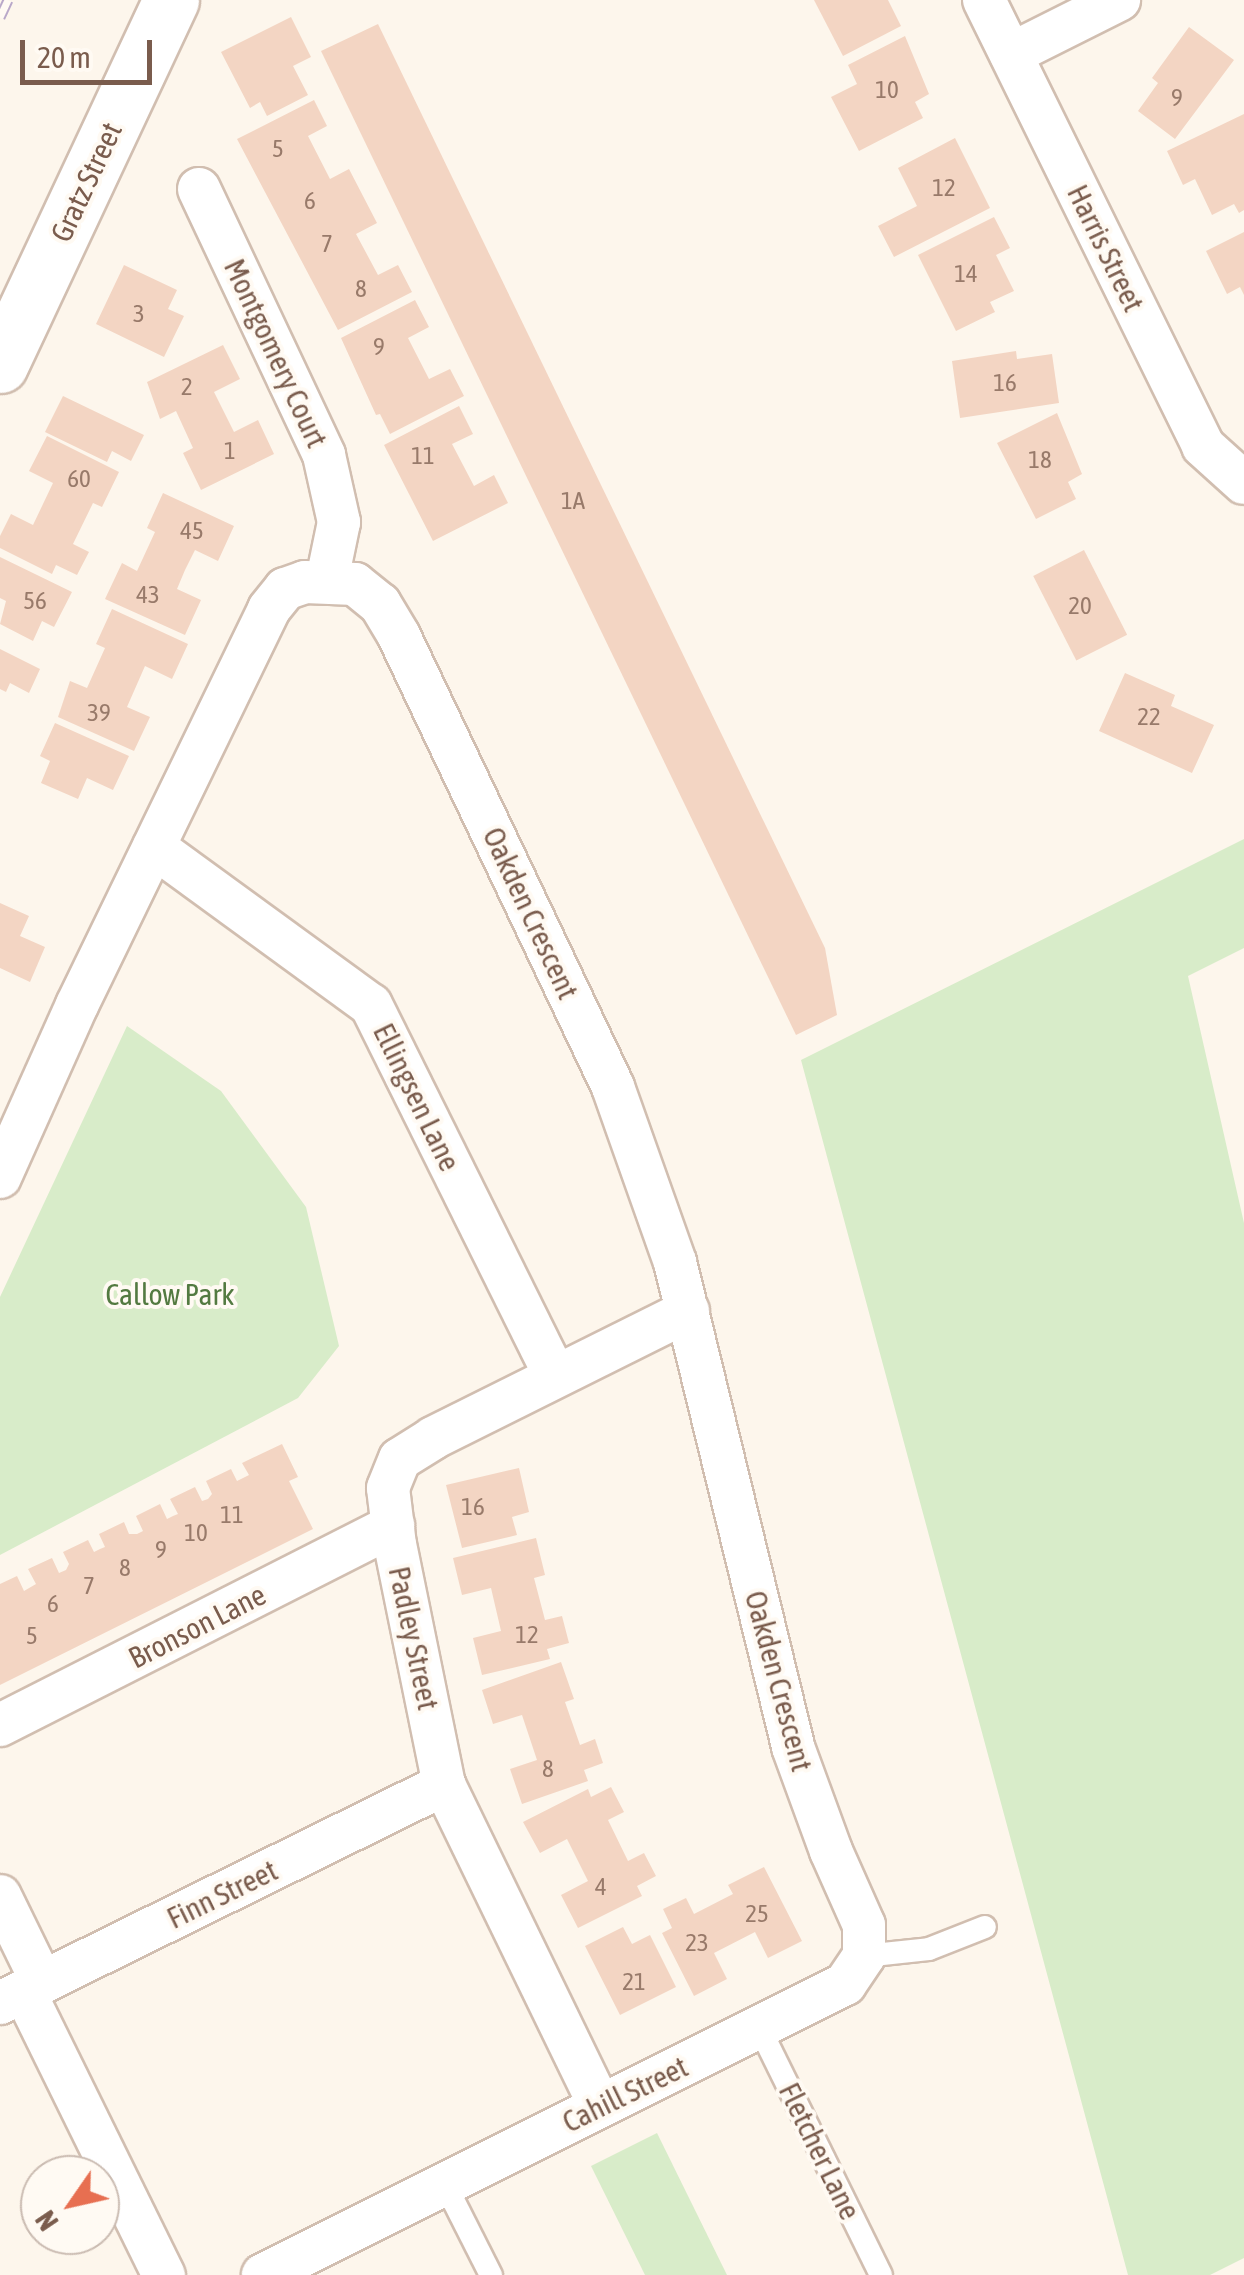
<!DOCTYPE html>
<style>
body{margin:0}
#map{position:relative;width:1244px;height:2275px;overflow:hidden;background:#fdf6ec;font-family:"Asap Condensed",sans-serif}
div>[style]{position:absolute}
.green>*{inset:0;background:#d8ecc9}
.building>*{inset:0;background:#f3d5c3;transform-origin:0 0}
.roads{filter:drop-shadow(2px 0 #d1beb0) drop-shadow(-2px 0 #d1beb0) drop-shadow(0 2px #d1beb0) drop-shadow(0 -2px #d1beb0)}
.lane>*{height:22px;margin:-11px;padding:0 11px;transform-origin:11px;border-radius:11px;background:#fff}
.street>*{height:42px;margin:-21px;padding:0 21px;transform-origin:21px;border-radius:21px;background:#fff}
.secondary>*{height:55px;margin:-27.5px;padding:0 27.5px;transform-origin:27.5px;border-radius:27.5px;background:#fff}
.rail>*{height:11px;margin-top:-5.5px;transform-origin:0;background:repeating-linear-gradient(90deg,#fffaf3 0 22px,#b9a8c9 0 44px);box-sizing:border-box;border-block:2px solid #b9a8c9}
span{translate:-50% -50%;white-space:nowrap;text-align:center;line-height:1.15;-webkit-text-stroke:8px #fffaf3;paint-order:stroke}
.number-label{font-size:25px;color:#987a6a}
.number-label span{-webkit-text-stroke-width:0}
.street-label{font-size:30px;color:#7a5c4d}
.park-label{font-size:30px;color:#537a41}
.north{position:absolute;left:20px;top:2155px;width:100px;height:100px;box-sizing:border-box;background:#fffaf3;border:2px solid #cabbb1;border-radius:50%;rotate:236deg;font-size:28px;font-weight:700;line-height:40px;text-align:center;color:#7a5c4d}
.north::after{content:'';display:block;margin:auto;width:35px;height:45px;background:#e76f51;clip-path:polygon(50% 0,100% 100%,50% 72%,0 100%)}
.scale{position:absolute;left:20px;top:40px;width:132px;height:45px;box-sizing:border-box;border:5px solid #7a5c4d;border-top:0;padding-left:12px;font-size:30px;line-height:35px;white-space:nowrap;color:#7a5c4d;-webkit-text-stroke:8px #fffaf3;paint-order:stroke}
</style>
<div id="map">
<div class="green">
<i style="clip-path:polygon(1244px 839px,1244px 948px,1188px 976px,1244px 1223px,1244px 2258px,1210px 2275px,1128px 2275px,801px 1060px)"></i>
<i style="clip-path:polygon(127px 1026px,221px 1091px,306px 1207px,339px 1346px,298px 1398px,0 1555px,0 1297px)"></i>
<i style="clip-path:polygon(657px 2133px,727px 2275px,645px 2275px,591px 2166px)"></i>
</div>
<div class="building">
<i style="clip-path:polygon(814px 0,888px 0,901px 26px,843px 56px)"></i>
<i style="clip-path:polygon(291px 17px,311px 57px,293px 66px,308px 95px,267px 116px,260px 102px,250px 108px,221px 52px)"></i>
<i style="clip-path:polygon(378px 24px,825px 948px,837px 1015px,796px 1035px,321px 51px)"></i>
<i style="clip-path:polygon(1189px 27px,1234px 60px,1175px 139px,1138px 111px,1158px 83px,1152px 78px)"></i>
<i style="clip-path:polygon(905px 36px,929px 94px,915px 102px,923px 118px,859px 151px,831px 97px,857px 84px,848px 65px)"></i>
<i style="clip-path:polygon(314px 100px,327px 126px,308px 136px,330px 179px,349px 169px,377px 223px,356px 234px,378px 275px,398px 265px,412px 292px,338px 330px,237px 139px)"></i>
<i style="clip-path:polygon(1244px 114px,1244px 210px,1239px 213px,1234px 204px,1212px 215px,1195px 179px,1183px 185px,1167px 151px)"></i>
<i style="clip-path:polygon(955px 138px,990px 208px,894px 257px,878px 226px,917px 206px,898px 168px)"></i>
<i style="clip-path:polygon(994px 217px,1010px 248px,996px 255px,1014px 291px,990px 302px,995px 312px,956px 331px,918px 255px)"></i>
<i style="clip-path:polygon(1244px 232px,1244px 295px,1240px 287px,1227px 294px,1206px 251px)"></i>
<i style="clip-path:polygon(124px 265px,177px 290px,168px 309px,184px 316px,164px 357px,96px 324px)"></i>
<i style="clip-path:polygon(415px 300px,429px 327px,408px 338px,429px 379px,450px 369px,464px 396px,390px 434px,380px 414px,376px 415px,341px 338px)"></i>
<i style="clip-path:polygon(223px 345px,240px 379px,214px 392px,234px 432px,258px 420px,274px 454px,201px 490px,183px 453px,193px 448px,176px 411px,160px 419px,147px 382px)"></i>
<i style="clip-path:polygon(1016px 351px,1017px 359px,1052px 354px,1059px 403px,960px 418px,952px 361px)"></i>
<i style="clip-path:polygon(63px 396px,144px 435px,131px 461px,112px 451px,107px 462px,45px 432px)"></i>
<i style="clip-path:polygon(459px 406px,473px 434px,452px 444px,474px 486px,494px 475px,508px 503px,433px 541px,384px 445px)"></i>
<i style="clip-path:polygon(1057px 413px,1082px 474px,1068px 482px,1076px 499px,1036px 519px,997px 443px)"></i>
<i style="clip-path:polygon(47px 436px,119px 472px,102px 507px,93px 503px,73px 544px,89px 552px,77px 575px,56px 565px,52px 574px,0 548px,0 536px,11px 514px,33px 525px,53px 483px,29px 471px)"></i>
<i style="clip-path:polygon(163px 493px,234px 526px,218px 561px,195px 550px,185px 570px,177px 589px,201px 600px,185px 635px,105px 599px,122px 563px,137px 571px,155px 532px,147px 528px)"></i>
<i style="left:1084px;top:550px;width:95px;height:57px;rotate:63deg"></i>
<i style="clip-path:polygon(0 557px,72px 592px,54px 627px,42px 621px,33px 641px,0 624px,6px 601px,0 598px)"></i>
<i style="clip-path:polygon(112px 609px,188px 644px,172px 679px,145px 666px,127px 707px,150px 717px,134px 751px,58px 717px,70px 681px,87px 688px,105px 648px,96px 644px)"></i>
<i style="clip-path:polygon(0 649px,40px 669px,29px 693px,10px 683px,6px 692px,0 689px)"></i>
<i style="clip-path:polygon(1125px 673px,1175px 695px,1171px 706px,1214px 725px,1192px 773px,1099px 731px)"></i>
<i style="clip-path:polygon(55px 723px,129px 756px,113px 790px,87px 778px,78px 799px,41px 783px,50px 761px,40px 756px)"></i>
<i style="clip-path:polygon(0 903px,29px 916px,20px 936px,45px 947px,30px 982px,0 968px)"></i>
<i style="clip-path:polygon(282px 1444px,298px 1477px,289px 1481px,313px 1529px,0 1685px,0 1584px,17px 1576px,24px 1591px,36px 1584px,28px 1569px,52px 1558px,59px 1573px,66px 1570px,69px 1564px,63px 1552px,88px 1540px,94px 1552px,100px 1549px,105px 1547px,99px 1534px,124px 1522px,129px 1534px,137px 1534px,143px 1531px,136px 1516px,160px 1504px,167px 1519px,173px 1516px,178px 1514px,170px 1499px,195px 1487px,202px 1501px,208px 1499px,212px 1494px,206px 1481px,231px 1469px,237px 1481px,249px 1475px,242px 1463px)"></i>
<i style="clip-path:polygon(519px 1468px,529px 1512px,512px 1517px,517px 1535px,462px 1548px,446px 1485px)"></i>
<i style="clip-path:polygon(536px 1538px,545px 1575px,534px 1578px,545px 1620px,562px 1616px,569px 1643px,547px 1649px,550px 1659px,482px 1675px,473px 1638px,501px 1631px,491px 1588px,462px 1595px,453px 1558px)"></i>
<i style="clip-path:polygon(561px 1662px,574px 1699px,565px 1702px,580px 1745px,595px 1739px,603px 1763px,584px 1770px,588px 1781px,522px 1804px,510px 1769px,537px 1760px,522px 1715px,493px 1724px,482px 1690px)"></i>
<i style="clip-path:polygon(611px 1787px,624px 1812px,608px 1820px,628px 1861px,644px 1853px,656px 1876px,637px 1886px,642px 1896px,578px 1928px,561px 1895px,588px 1881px,567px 1839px,540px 1853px,523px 1822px,588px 1789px,591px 1797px)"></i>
<i style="clip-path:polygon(764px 1867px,802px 1941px,768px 1958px,755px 1932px,714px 1953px,727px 1979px,694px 1996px,662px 1933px,672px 1928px,663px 1909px,686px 1898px,694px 1914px,733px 1894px,728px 1885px)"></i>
<i style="clip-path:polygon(623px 1927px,632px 1944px,650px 1935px,676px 1987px,620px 2015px,585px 1946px)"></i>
</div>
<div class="roads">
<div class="lane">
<i style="left:864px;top:1956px;width:65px;rotate:-6.1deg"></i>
<i style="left:929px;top:1949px;width:60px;rotate:-21.4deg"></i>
<i style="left:759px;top:2027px;width:276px;rotate:63.8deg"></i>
<i style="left:445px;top:2184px;width:102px;rotate:63.2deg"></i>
</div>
<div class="street">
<i style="left:984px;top:0;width:497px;rotate:63.8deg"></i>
<i style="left:1203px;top:446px;width:55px;rotate:42.1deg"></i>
<i style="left:1011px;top:54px;width:121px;rotate:-26.6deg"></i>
<i style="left:199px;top:189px;width:294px;rotate:64.8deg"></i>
<i style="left:324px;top:455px;width:69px;rotate:77.4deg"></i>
<i style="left:339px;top:522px;width:59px;rotate:101.7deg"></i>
<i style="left:154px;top:847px;width:268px;rotate:36.1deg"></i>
<i style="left:371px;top:1005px;width:414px;rotate:63.6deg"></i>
<i style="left:0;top:1177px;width:188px;rotate:-65.9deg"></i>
<i style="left:77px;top:1005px;width:440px;rotate:-64.1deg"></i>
<i style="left:269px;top:609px;width:26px;rotate:-51deg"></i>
<i style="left:285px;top:589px;width:21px;rotate:-19deg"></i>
<i style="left:305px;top:582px;width:50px;rotate:2.3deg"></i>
<i style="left:355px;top:584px;width:32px;rotate:39deg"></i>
<i style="left:380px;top:604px;width:37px;rotate:59deg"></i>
<i style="left:399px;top:636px;width:499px;rotate:64.6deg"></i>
<i style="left:613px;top:1087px;width:186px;rotate:70.5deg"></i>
<i style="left:675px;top:1262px;width:499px;rotate:76.3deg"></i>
<i style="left:793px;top:1747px;width:111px;rotate:69.9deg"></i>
<i style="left:831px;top:1851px;width:81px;rotate:66deg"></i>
<i style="left:864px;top:1925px;width:31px;rotate:90deg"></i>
<i style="left:864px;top:1956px;width:34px;rotate:124deg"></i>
<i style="left:845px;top:1984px;width:651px;rotate:153.43deg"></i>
<i style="left:0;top:1725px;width:441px;rotate:-26.9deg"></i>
<i style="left:0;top:1896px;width:96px;rotate:64deg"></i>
<i style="left:24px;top:1991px;width:317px;rotate:63.8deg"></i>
<i style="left:0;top:2003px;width:495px;rotate:-26.2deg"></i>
<i style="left:600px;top:2106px;width:357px;rotate:-115.9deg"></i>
<i style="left:444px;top:1785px;width:245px;rotate:-101.5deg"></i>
<i style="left:395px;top:1545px;width:57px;rotate:-97deg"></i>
<i style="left:388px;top:1488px;width:31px;rotate:-68deg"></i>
<i style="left:400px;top:1459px;width:39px;rotate:-32deg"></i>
<i style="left:433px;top:1438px;width:285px;rotate:-26.5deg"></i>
</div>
<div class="secondary">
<i style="left:0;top:365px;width:403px;rotate:-64.9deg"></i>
</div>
</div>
<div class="rail">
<i style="left:0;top:17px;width:19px;rotate:-65deg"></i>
</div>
<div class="number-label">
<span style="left:887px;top:89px">10</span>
<span style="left:1177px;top:97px">9</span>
<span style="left:278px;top:148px">5</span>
<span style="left:944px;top:187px">12</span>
<span style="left:310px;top:200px">6</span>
<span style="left:327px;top:243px">7</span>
<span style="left:966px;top:273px">14</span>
<span style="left:361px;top:288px">8</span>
<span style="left:139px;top:313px">3</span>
<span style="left:379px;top:346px">9</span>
<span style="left:1005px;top:382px">16</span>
<span style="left:187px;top:386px">2</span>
<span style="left:230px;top:450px">1</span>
<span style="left:423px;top:455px">11</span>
<span style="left:1040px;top:459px">18</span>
<span style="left:79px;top:478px">60</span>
<span style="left:573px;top:500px">1A</span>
<span style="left:192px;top:530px">45</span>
<span style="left:148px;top:594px">43</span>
<span style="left:35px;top:600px">56</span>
<span style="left:1080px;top:605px">20</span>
<span style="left:99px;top:712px">39</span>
<span style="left:1149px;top:716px">22</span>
<span style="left:473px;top:1506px">16</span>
<span style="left:232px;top:1514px">11</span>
<span style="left:196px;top:1532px">10</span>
<span style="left:161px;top:1549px">9</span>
<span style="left:125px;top:1567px">8</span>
<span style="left:89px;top:1585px">7</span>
<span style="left:53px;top:1603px">6</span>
<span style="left:527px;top:1634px">12</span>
<span style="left:32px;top:1635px">5</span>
<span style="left:548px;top:1768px">8</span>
<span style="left:601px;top:1886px">4</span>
<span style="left:757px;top:1913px">25</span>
<span style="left:697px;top:1942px">23</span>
<span style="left:634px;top:1981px">21</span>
</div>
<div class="street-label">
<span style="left:86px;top:182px;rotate:-65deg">Gratz Street</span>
<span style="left:1106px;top:248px;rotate:64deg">Harris Street</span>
<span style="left:276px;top:353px;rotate:65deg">Montgomery Court</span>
<span style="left:531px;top:913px;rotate:65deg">Oakden Crescent</span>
<span style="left:417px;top:1097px;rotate:64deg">Ellingsen Lane</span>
<span style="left:197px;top:1626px;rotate:-27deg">Bronson Lane</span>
<span style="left:414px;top:1638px;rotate:78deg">Padley Street</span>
<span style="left:779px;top:1681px;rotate:75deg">Oakden Crescent</span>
<span style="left:222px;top:1894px;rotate:-26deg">Finn Street</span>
<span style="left:625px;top:2094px;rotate:-26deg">Cahill Street</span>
<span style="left:820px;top:2151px;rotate:64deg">Fletcher Lane</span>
</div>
<div class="park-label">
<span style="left:170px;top:1294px">Callow Park</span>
</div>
<div class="north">N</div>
<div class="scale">20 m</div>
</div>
